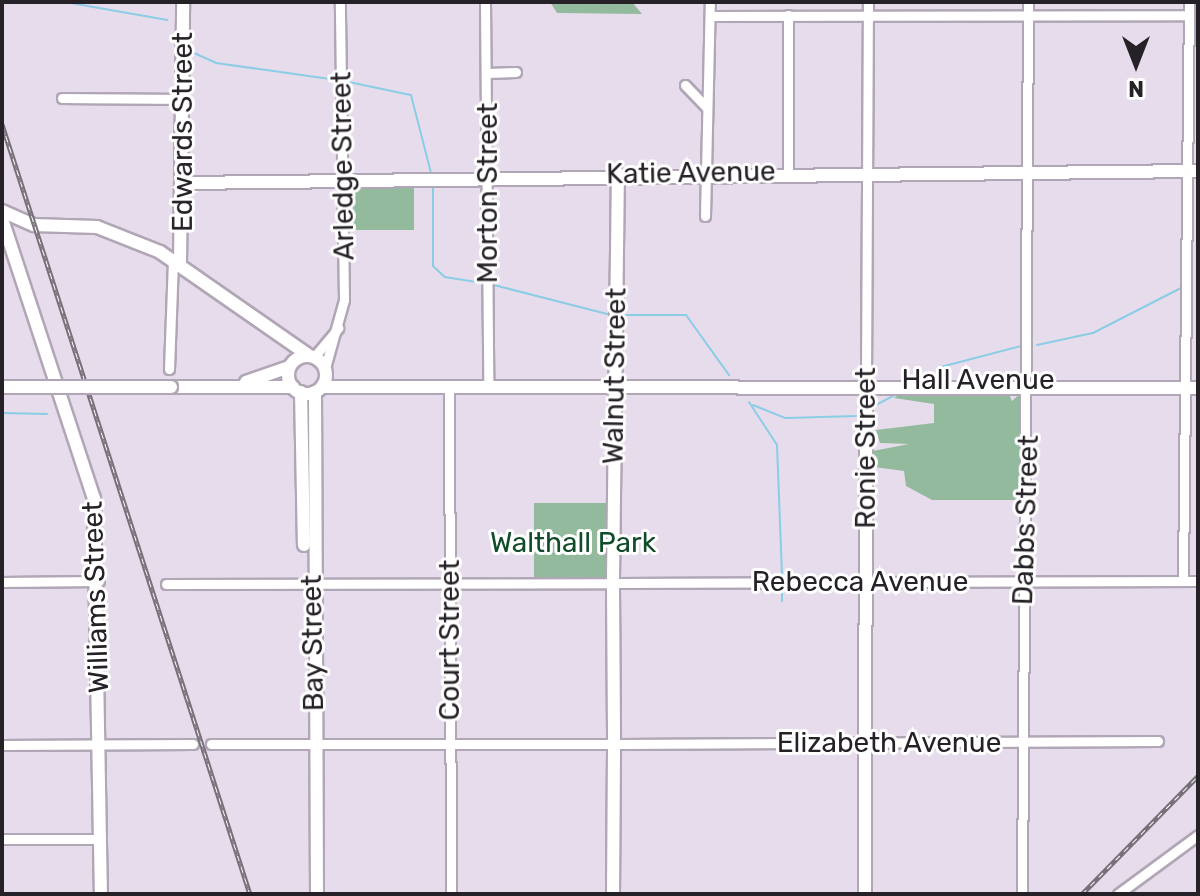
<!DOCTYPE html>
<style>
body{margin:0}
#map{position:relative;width:1200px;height:896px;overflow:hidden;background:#e7dcec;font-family:Rubik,sans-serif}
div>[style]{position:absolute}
.green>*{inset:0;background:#94ba9e;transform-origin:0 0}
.stream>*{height:2px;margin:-1px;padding:0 1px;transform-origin:1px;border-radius:1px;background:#8acde5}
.roads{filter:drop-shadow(2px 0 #b1a6b5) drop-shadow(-2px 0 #b1a6b5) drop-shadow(0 2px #b1a6b5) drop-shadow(0 -2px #b1a6b5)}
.street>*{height:9px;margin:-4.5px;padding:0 4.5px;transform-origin:4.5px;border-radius:4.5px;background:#fff}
.secondary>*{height:12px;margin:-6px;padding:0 6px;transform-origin:6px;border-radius:6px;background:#fff}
.secondary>.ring{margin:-6px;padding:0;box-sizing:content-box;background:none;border:12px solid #fff;border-radius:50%}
.rail>*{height:5px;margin-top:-2.5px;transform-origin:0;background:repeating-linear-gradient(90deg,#fff 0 6px,#777079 0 12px);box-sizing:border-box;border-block:2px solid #777079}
.bridges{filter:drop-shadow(2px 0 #b1a6b5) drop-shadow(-2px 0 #b1a6b5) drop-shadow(0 2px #b1a6b5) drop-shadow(0 -2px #b1a6b5)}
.secondary-bridge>*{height:12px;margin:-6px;padding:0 6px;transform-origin:6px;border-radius:6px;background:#fff}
span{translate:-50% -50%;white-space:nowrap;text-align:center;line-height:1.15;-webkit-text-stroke:6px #fff;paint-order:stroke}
.street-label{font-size:28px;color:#252126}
.park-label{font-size:28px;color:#114c29}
.frame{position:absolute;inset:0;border:4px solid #252126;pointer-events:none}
.north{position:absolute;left:1096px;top:24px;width:80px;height:80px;-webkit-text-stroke:6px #fff;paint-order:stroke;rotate:180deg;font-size:22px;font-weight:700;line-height:32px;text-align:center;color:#252126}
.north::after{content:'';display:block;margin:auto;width:28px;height:36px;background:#252126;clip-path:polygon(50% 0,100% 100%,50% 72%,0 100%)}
</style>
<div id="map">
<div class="green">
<i style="clip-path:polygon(550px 2px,632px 2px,642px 14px,557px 13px)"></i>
<i style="left:342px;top:180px;width:72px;height:50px"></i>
<i style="clip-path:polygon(909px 388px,1007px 390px,1012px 401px,1023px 391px,1021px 500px,932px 500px,906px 486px,904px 471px,874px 467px,873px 451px,909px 444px,880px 443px,876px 430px,934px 423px,934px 404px,894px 398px)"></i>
<i style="left:534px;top:503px;width:79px;height:79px"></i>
</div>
<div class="stream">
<i style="left:65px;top:2px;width:104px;rotate:10deg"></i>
<i style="left:194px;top:53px;width:24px;rotate:24deg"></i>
<i style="left:216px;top:63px;width:122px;rotate:8deg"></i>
<i style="left:344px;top:81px;width:68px;rotate:11.8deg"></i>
<i style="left:411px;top:95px;width:81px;rotate:75.6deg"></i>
<i style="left:433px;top:187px;width:79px;rotate:90deg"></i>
<i style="left:433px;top:266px;width:16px;rotate:43deg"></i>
<i style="left:445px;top:277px;width:38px;rotate:9deg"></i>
<i style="left:490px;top:284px;width:125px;rotate:14.4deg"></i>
<i style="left:622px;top:315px;width:64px"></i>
<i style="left:686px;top:315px;width:74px;rotate:54.4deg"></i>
<i style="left:1037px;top:345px;width:57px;rotate:-12.1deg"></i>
<i style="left:1093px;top:333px;width:101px;rotate:-27.1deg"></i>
<i style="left:937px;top:368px;width:87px;rotate:-14.7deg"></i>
<i style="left:749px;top:402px;width:51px;rotate:56.9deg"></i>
<i style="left:777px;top:445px;width:131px;rotate:87.8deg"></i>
<i style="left:753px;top:405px;width:35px;rotate:22deg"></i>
<i style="left:786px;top:418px;width:71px;rotate:-1.6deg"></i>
<i style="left:874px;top:406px;width:27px;rotate:-28deg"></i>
<i style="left:2px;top:413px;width:45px;rotate:1.3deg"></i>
<i style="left:782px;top:588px;width:13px;rotate:90deg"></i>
</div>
<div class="roads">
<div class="street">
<i style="left:485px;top:2px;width:381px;rotate:89.5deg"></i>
<i style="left:788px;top:15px;width:157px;rotate:90deg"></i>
<i style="left:710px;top:16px;width:479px;rotate:-0.1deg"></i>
<i style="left:487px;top:73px;width:29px;rotate:-2deg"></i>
<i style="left:685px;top:85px;width:32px;rotate:46deg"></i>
<i style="left:62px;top:98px;width:122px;rotate:0.5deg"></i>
<i style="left:705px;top:216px;width:214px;rotate:-88.7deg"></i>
<i style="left:314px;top:357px;width:38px;rotate:-50deg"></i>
<i style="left:325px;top:368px;width:71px;rotate:-74.4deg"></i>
<i style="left:344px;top:300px;width:298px;rotate:-90.8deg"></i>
<i style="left:169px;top:369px;width:111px;rotate:-87.9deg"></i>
<i style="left:866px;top:379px;width:377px;rotate:-89.7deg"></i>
<i style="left:449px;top:386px;width:508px;rotate:89.77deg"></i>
<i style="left:1183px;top:581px;width:579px;rotate:-89.41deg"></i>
<i style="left:2px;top:582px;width:97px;rotate:-0.6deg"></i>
<i style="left:618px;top:583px;width:580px;rotate:-0.2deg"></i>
<i style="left:166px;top:584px;width:442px;rotate:-0.1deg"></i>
<i style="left:211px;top:744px;width:397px"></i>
<i style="left:619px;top:744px;width:539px;rotate:-0.32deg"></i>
<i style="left:2px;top:745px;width:191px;rotate:-0.3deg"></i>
<i style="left:2px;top:839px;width:99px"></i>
<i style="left:1022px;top:894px;width:892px;rotate:-89.61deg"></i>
<i style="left:1118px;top:894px;width:99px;rotate:-36.4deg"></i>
</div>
<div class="secondary">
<i style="left:184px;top:183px;width:1014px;rotate:-0.68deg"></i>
<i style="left:2px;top:211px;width:35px;rotate:24deg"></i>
<i style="left:34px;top:225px;width:63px;rotate:1.8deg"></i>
<i style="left:97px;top:227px;width:68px;rotate:21.6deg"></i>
<i style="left:160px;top:252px;width:180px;rotate:34.8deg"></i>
<i style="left:2px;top:219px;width:294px;rotate:71.8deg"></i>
<i style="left:94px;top:498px;width:396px;rotate:89deg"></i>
<i style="left:180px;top:262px;width:260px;rotate:-89.3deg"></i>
<i class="ring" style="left:288px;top:356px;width:26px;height:26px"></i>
<i style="left:246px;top:382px;width:46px;rotate:-19.2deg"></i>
<i style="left:171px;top:387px;width:122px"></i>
<i style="left:322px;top:387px;width:876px;rotate:0.07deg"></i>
<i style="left:301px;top:392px;width:153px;rotate:88.9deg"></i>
<i style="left:315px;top:392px;width:502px;rotate:89.77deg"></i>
<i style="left:613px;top:578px;width:404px;rotate:-89.3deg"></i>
<i style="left:613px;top:588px;width:151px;rotate:89.6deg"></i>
<i style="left:613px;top:894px;width:144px;rotate:-89.6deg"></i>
<i style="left:865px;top:894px;width:513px;rotate:-89.89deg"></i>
</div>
</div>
<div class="rail">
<i style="left:2px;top:124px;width:809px;rotate:72.15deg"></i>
<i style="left:1082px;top:894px;width:165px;rotate:-45.5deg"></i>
</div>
<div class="bridges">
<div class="secondary-bridge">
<i style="left:2px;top:387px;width:169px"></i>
</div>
</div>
<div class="street-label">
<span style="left:183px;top:132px;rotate:-90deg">Edwards Street</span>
<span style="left:343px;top:166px;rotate:-91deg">Arledge Street</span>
<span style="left:691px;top:173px;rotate:-1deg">Katie Avenue</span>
<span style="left:488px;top:193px;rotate:-90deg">Morton Street</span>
<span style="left:615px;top:376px;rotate:-89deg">Walnut Street</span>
<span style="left:978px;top:380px">Hall Avenue</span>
<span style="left:866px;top:448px;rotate:-90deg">Ronie Street</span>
<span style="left:1026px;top:520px;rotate:-88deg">Dabbs Street</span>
<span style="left:860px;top:582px">Rebecca Avenue</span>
<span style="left:96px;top:597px;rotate:-92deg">Williams Street</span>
<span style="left:450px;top:640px;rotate:-90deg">Court Street</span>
<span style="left:313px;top:643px;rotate:-91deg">Bay Street</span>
<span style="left:889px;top:743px">Elizabeth Avenue</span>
</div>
<div class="park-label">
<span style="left:573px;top:543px">Walthall Park</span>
</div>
<div class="frame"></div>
<div class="north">N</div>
</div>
